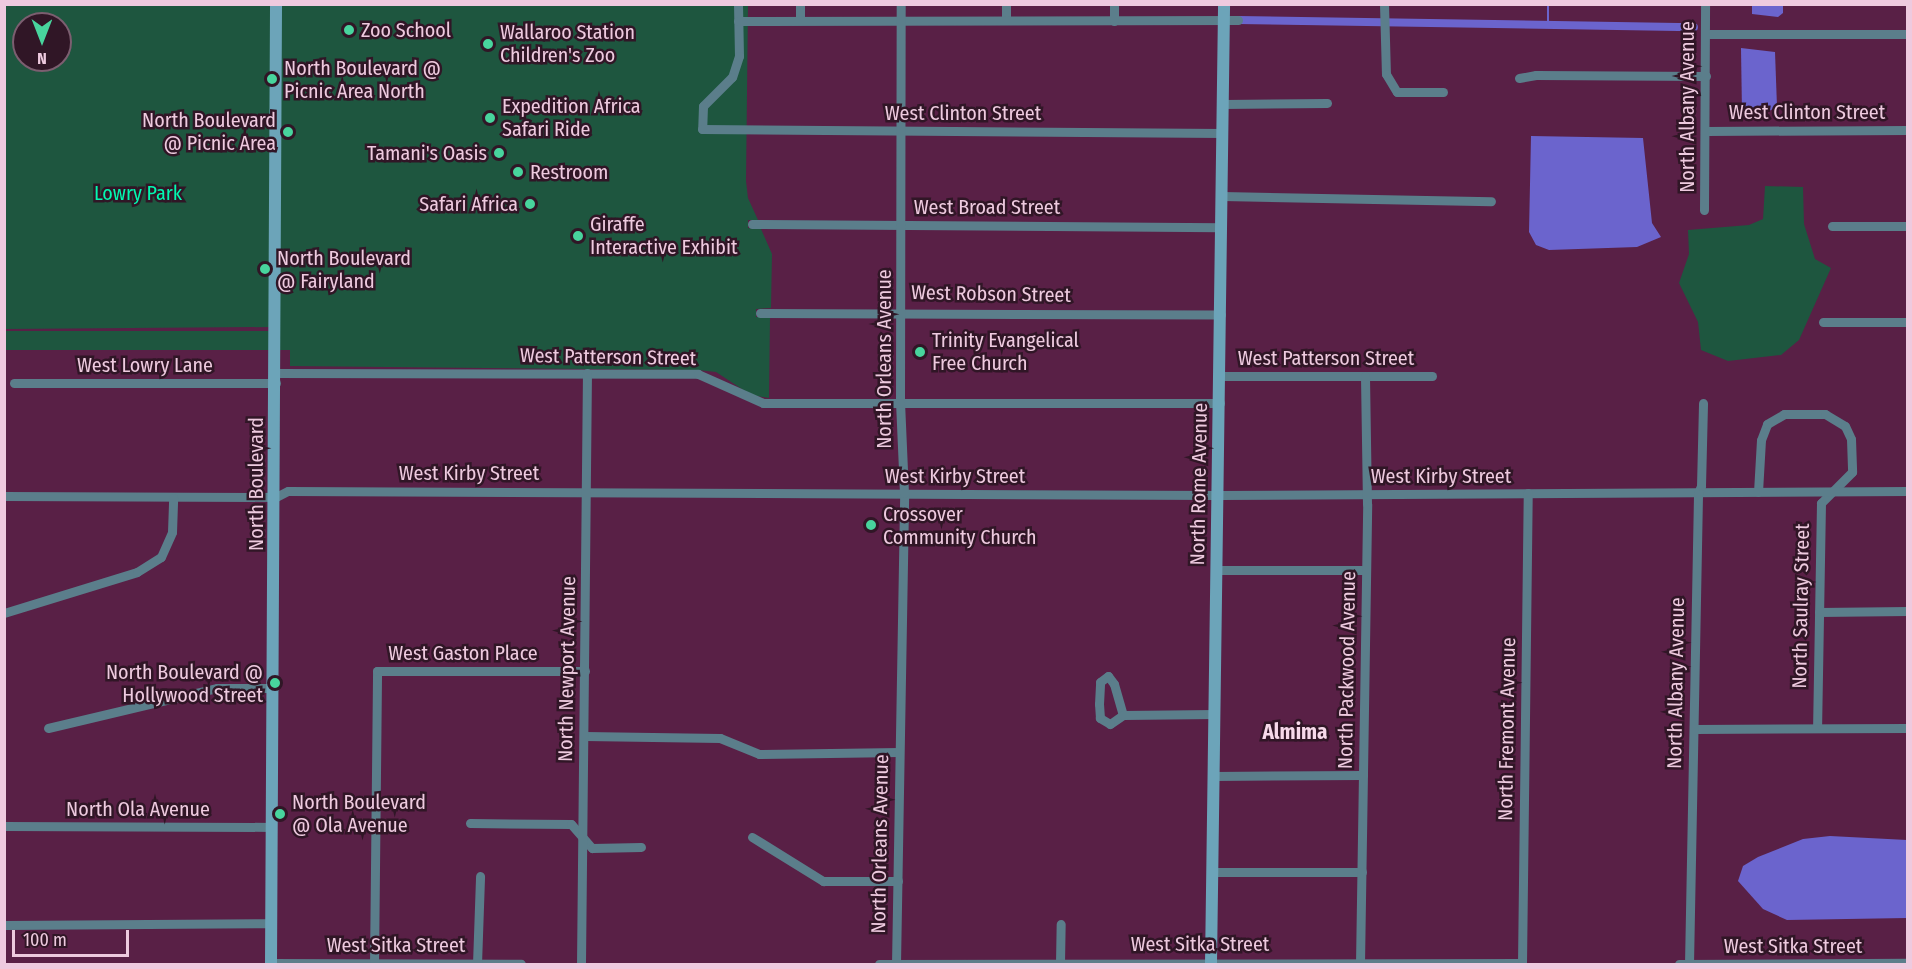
<!DOCTYPE html>
<style>
body{margin:0}
#map{position:relative;width:1912px;height:969px;overflow:hidden;background:#592046;font-family:"Fira Sans Condensed",sans-serif}
div>[style]{position:absolute}
.green>*{inset:0;background:#1e563f;transform-origin:0 0}
.water>*{inset:0;background:#6b64cd}
.stream>*{height:2px;margin:-1px;padding:0 1px;transform-origin:1px;border-radius:1px;background:#6b64cd}
.canal>*{height:8px;margin:-4px;padding:0 4px;transform-origin:4px;border-radius:4px;background:#6b64cd}
.street>*{height:9px;margin:-4.5px;padding:0 4.5px;transform-origin:4.5px;border-radius:4.5px;background:#5b7e8b}
.secondary>*{height:12px;margin:-6px;padding:0 6px;transform-origin:6px;border-radius:6px;background:#6ca4b9}
.dots>*{width:16px;height:16px;translate:-50% -50%;box-sizing:border-box;border:3px solid #301626;border-radius:50%}
span{translate:-50% -50%;white-space:nowrap;text-align:center;line-height:1.15;-webkit-text-stroke:5px #301626;paint-order:stroke}
.poi-label{font-size:20px;color:#eecadf}
.left{translate:0 -50%;text-align:left}
.right{translate:-100% -50%;text-align:right}
.street-label{font-size:20px;color:#eecadf}
.park-label{font-size:20px;color:#02f8b0}
.neighbourhood-label{font-size:21px;color:#f7d9ea;font-weight:700}
.frame{position:absolute;inset:0;border:6px solid #eecadf;pointer-events:none}
.north{position:absolute;left:12px;top:12px;width:60px;height:60px;box-sizing:border-box;background:#301626;border:2px solid #7c5e70;border-radius:50%;rotate:180deg;font-size:16px;font-weight:700;line-height:24px;text-align:center;color:#eecadf}
.north::after{content:'';display:block;margin:auto;width:21px;height:27px;background:#48d49d;clip-path:polygon(50% 0,100% 100%,50% 72%,0 100%)}
.scale{position:absolute;left:12px;top:930px;width:117px;height:27px;box-sizing:border-box;border:3px solid #eecadf;border-top:0;padding-left:8px;font-size:18px;line-height:21px;white-space:nowrap;color:#eecadf;-webkit-text-stroke:4px #301626;paint-order:stroke}
</style>
<div id="map">
<div class="green">
<i style="clip-path:polygon(evenodd,4px 5px,273px 5px,272px 327px,5px 329px,4px 5px,24px 24px,60px 24px,60px 60px,24px 60px,24px 24px)"></i>
<i style="clip-path:polygon(280px 5px,748px 5px,746px 181px,748px 198px,758px 220px,748px 220px,748px 228px,761px 229px,772px 254px,771px 308px,756px 309px,756px 317px,770px 317px,769px 398px,751px 395px,716px 372px,698px 370px,290px 366px,290px 350px,280px 350px)"></i>
<i style="clip-path:polygon(1765px 186px,1803px 187px,1804px 224px,1815px 259px,1831px 268px,1799px 340px,1781px 355px,1728px 361px,1701px 350px,1698px 322px,1679px 283px,1689px 254px,1688px 230px,1749px 225px,1763px 219px)"></i>
<i style="left:272px;top:331px;width:19px;height:268px;rotate:90deg"></i>
</div>
<div class="water">
<i style="clip-path:polygon(1752px 5px,1783px 5px,1783px 13px,1778px 17px,1752px 14px)"></i>
<i style="clip-path:polygon(1741px 48px,1775px 52px,1777px 107px,1761px 115px,1742px 113px)"></i>
<i style="clip-path:polygon(1531px 136px,1643px 138px,1652px 223px,1661px 237px,1637px 247px,1549px 250px,1536px 245px,1529px 232px)"></i>
<i style="clip-path:polygon(1830px 836px,1907px 840px,1907px 918px,1787px 920px,1763px 909px,1738px 881px,1743px 866px,1758px 857px,1803px 839px)"></i>
</div>
<div class="stream">
<i style="left:1548px;top:24px;width:20px;rotate:-90deg"></i>
</div>
<div class="canal">
<i style="left:1238px;top:20px;width:456px;rotate:0.9deg"></i>
</div>
<div class="street">
<i style="left:738px;top:4px;width:52px;rotate:88.9deg"></i>
<i style="left:739px;top:56px;width:22px;rotate:108deg"></i>
<i style="left:732px;top:77px;width:41px;rotate:135deg"></i>
<i style="left:703px;top:106px;width:23px;rotate:92deg"></i>
<i style="left:702px;top:129px;width:521px;rotate:0.44deg"></i>
<i style="left:800px;top:4px;width:16px;rotate:90deg"></i>
<i style="left:1384px;top:4px;width:70px;rotate:88.4deg"></i>
<i style="left:1386px;top:74px;width:21px;rotate:59deg"></i>
<i style="left:1397px;top:92px;width:46px"></i>
<i style="left:1006px;top:20px;width:16px;rotate:-90deg"></i>
<i style="left:738px;top:21px;width:500px;rotate:-0.11deg"></i>
<i style="left:1114px;top:21px;width:17px;rotate:-90deg"></i>
<i style="left:1706px;top:34px;width:202px"></i>
<i style="left:1519px;top:78px;width:17px;rotate:-10deg"></i>
<i style="left:1536px;top:75px;width:170px;rotate:0.3deg"></i>
<i style="left:1223px;top:104px;width:104px;rotate:-0.6deg"></i>
<i style="left:1706px;top:131px;width:202px;rotate:-0.3deg"></i>
<i style="left:1222px;top:196px;width:269px;rotate:1.1deg"></i>
<i style="left:1704px;top:210px;width:206px;rotate:-89.7deg"></i>
<i style="left:752px;top:224px;width:469px;rotate:0.4deg"></i>
<i style="left:1832px;top:226px;width:76px"></i>
<i style="left:760px;top:313px;width:461px;rotate:0.2deg"></i>
<i style="left:1823px;top:322px;width:85px"></i>
<i style="left:276px;top:373px;width:422px;rotate:0.1deg"></i>
<i style="left:698px;top:374px;width:71px;rotate:24deg"></i>
<i style="left:763px;top:403px;width:457px"></i>
<i style="left:1220px;top:376px;width:212px"></i>
<i style="left:14px;top:383px;width:262px"></i>
<i style="left:1758px;top:492px;width:52px;rotate:-86.7deg"></i>
<i style="left:1761px;top:440px;width:17px;rotate:-69deg"></i>
<i style="left:1767px;top:424px;width:20px;rotate:-30deg"></i>
<i style="left:1784px;top:414px;width:41px"></i>
<i style="left:1825px;top:414px;width:23px;rotate:31deg"></i>
<i style="left:1845px;top:426px;width:14px;rotate:65deg"></i>
<i style="left:1851px;top:439px;width:33px;rotate:88deg"></i>
<i style="left:1852px;top:472px;width:44px;rotate:135deg"></i>
<i style="left:1821px;top:503px;width:225px;rotate:91deg"></i>
<i style="left:4px;top:496px;width:272px;rotate:0.2deg"></i>
<i style="left:276px;top:497px;width:13px;rotate:-27deg"></i>
<i style="left:288px;top:491px;width:931px;rotate:0.25deg"></i>
<i style="left:1219px;top:495px;width:689px;rotate:-0.33deg"></i>
<i style="left:1217px;top:570px;width:149px"></i>
<i style="left:1819px;top:612px;width:89px;rotate:-0.6deg"></i>
<i style="left:4px;top:613px;width:139px;rotate:-17.1deg"></i>
<i style="left:137px;top:572px;width:28px;rotate:-32deg"></i>
<i style="left:161px;top:557px;width:27px;rotate:-66deg"></i>
<i style="left:172px;top:532px;width:34px;rotate:-88deg"></i>
<i style="left:1108px;top:676px;width:10px;rotate:53deg"></i>
<i style="left:1114px;top:684px;width:32px;rotate:74deg"></i>
<i style="left:1123px;top:715px;width:16px;rotate:145deg"></i>
<i style="left:1110px;top:724px;width:12px;rotate:-149deg"></i>
<i style="left:1100px;top:718px;width:14px;rotate:-94deg"></i>
<i style="left:1099px;top:704px;width:22px;rotate:-87deg"></i>
<i style="left:1100px;top:682px;width:10px;rotate:-37deg"></i>
<i style="left:1123px;top:715px;width:92px;rotate:-0.6deg"></i>
<i style="left:48px;top:728px;width:174px;rotate:-13.3deg"></i>
<i style="left:217px;top:688px;width:57px"></i>
<i style="left:1694px;top:729px;width:214px;rotate:-0.3deg"></i>
<i style="left:585px;top:736px;width:135px;rotate:0.8deg"></i>
<i style="left:720px;top:738px;width:42px;rotate:22.3deg"></i>
<i style="left:759px;top:754px;width:140px;rotate:-0.8deg"></i>
<i style="left:1214px;top:776px;width:149px;rotate:-0.4deg"></i>
<i style="left:470px;top:823px;width:101px;rotate:0.6deg"></i>
<i style="left:571px;top:824px;width:32px;rotate:49deg"></i>
<i style="left:592px;top:848px;width:49px;rotate:-1.2deg"></i>
<i style="left:4px;top:826px;width:268px;rotate:0.2deg"></i>
<i style="left:752px;top:837px;width:84px;rotate:31.8deg"></i>
<i style="left:823px;top:881px;width:75px"></i>
<i style="left:1212px;top:872px;width:150px"></i>
<i style="left:4px;top:925px;width:267px;rotate:-0.4deg"></i>
<i style="left:271px;top:963px;width:250px;rotate:0.2deg"></i>
<i style="left:1060px;top:963px;width:39px;rotate:-89deg"></i>
<i style="left:374px;top:964px;width:293px;rotate:-89.4deg"></i>
<i style="left:377px;top:671px;width:208px"></i>
<i style="left:477px;top:964px;width:88px;rotate:-88deg"></i>
<i style="left:581px;top:964px;width:591px;rotate:-89.42deg"></i>
<i style="left:879px;top:964px;width:643px;rotate:-0.09deg"></i>
<i style="left:896px;top:964px;width:471px;rotate:-89deg"></i>
<i style="left:904px;top:493px;width:90px;rotate:-92.5deg"></i>
<i style="left:900px;top:403px;width:399px;rotate:-89.9deg"></i>
<i style="left:1360px;top:964px;width:460px;rotate:-89.1deg"></i>
<i style="left:1367px;top:504px;width:128px;rotate:-90.9deg"></i>
<i style="left:1522px;top:964px;width:471px;rotate:-89.3deg"></i>
<i style="left:1679px;top:964px;width:229px;rotate:-0.3deg"></i>
<i style="left:1689px;top:964px;width:471px;rotate:-88.9deg"></i>
<i style="left:1698px;top:493px;width:8px;rotate:-67deg"></i>
<i style="left:1701px;top:486px;width:83px;rotate:-88.6deg"></i>
</div>
<div class="secondary">
<i style="left:271px;top:964px;width:960px;rotate:-89.7deg"></i>
<i style="left:1211px;top:964px;width:960px;rotate:-89.22deg"></i>
</div>
<div class="dots">
<i style="left:349px;top:30px;background:#48d49d"></i>
<i style="left:488px;top:44px;background:#48d49d"></i>
<i style="left:272px;top:79px;background:#48d49d"></i>
<i style="left:490px;top:118px;background:#48d49d"></i>
<i style="left:288px;top:132px;background:#48d49d"></i>
<i style="left:499px;top:153px;background:#48d49d"></i>
<i style="left:518px;top:172px;background:#48d49d"></i>
<i style="left:530px;top:204px;background:#48d49d"></i>
<i style="left:578px;top:236px;background:#48d49d"></i>
<i style="left:265px;top:269px;background:#48d49d"></i>
<i style="left:920px;top:352px;background:#48d49d"></i>
<i style="left:871px;top:525px;background:#48d49d"></i>
<i style="left:275px;top:683px;background:#48d49d"></i>
<i style="left:280px;top:814px;background:#48d49d"></i>
</div>
<div class="poi-label">
<span class="left" style="left:361px;top:30px">Zoo School</span>
<span class="left" style="left:500px;top:44px">Wallaroo Station<br>Children's Zoo</span>
<span class="left" style="left:284px;top:80px">North Boulevard @<br>Picnic Area North</span>
<span class="left" style="left:502px;top:118px">Expedition Africa<br>Safari Ride</span>
<span class="right" style="left:276px;top:132px">North Boulevard<br>@ Picnic Area</span>
<span class="right" style="left:487px;top:153px">Tamani's Oasis</span>
<span class="left" style="left:530px;top:172px">Restroom</span>
<span class="right" style="left:518px;top:204px">Safari Africa</span>
<span class="left" style="left:590px;top:236px">Giraffe<br>Interactive Exhibit</span>
<span class="left" style="left:277px;top:270px">North Boulevard<br>@ Fairyland</span>
<span class="left" style="left:932px;top:352px">Trinity Evangelical<br>Free Church</span>
<span class="left" style="left:883px;top:526px">Crossover<br>Community Church</span>
<span class="right" style="left:263px;top:684px">North Boulevard @<br>Hollywood Street</span>
<span class="left" style="left:292px;top:814px">North Boulevard<br>@ Ola Avenue</span>
</div>
<div class="street-label">
<span style="left:1687px;top:107px;rotate:-90deg">North Albany Avenue</span>
<span style="left:1807px;top:112px">West Clinton Street</span>
<span style="left:963px;top:113px">West Clinton Street</span>
<span style="left:987px;top:207px">West Broad Street</span>
<span style="left:991px;top:294px;rotate:1deg">West Robson Street</span>
<span style="left:608px;top:357px;rotate:1deg">West Patterson Street</span>
<span style="left:1326px;top:358px">West Patterson Street</span>
<span style="left:884px;top:359px;rotate:-90deg">North Orleans Avenue</span>
<span style="left:145px;top:365px">West Lowry Lane</span>
<span style="left:469px;top:473px">West Kirby Street</span>
<span style="left:955px;top:476px">West Kirby Street</span>
<span style="left:1441px;top:476px">West Kirby Street</span>
<span style="left:256px;top:484px;rotate:-90deg">North Boulevard</span>
<span style="left:1199px;top:484px;rotate:-89deg">North Rome Avenue</span>
<span style="left:1801px;top:606px;rotate:-89deg">North Saulray Street</span>
<span style="left:463px;top:653px">West Gaston Place</span>
<span style="left:567px;top:669px;rotate:-89deg">North Newport Avenue</span>
<span style="left:1347px;top:670px;rotate:-89deg">North Packwood Avenue</span>
<span style="left:1676px;top:683px;rotate:-89deg">North Albany Avenue</span>
<span style="left:1507px;top:729px;rotate:-89deg">North Fremont Avenue</span>
<span style="left:138px;top:809px">North Ola Avenue</span>
<span style="left:880px;top:844px;rotate:-89deg">North Orleans Avenue</span>
<span style="left:1200px;top:944px">West Sitka Street</span>
<span style="left:396px;top:945px">West Sitka Street</span>
<span style="left:1793px;top:946px">West Sitka Street</span>
</div>
<div class="park-label">
<span style="left:138px;top:193px">Lowry Park</span>
</div>
<div class="neighbourhood-label">
<span style="left:1295px;top:732px">Almima</span>
</div>
<div class="frame"></div>
<div class="north">N</div>
<div class="scale">100 m</div>
</div>
